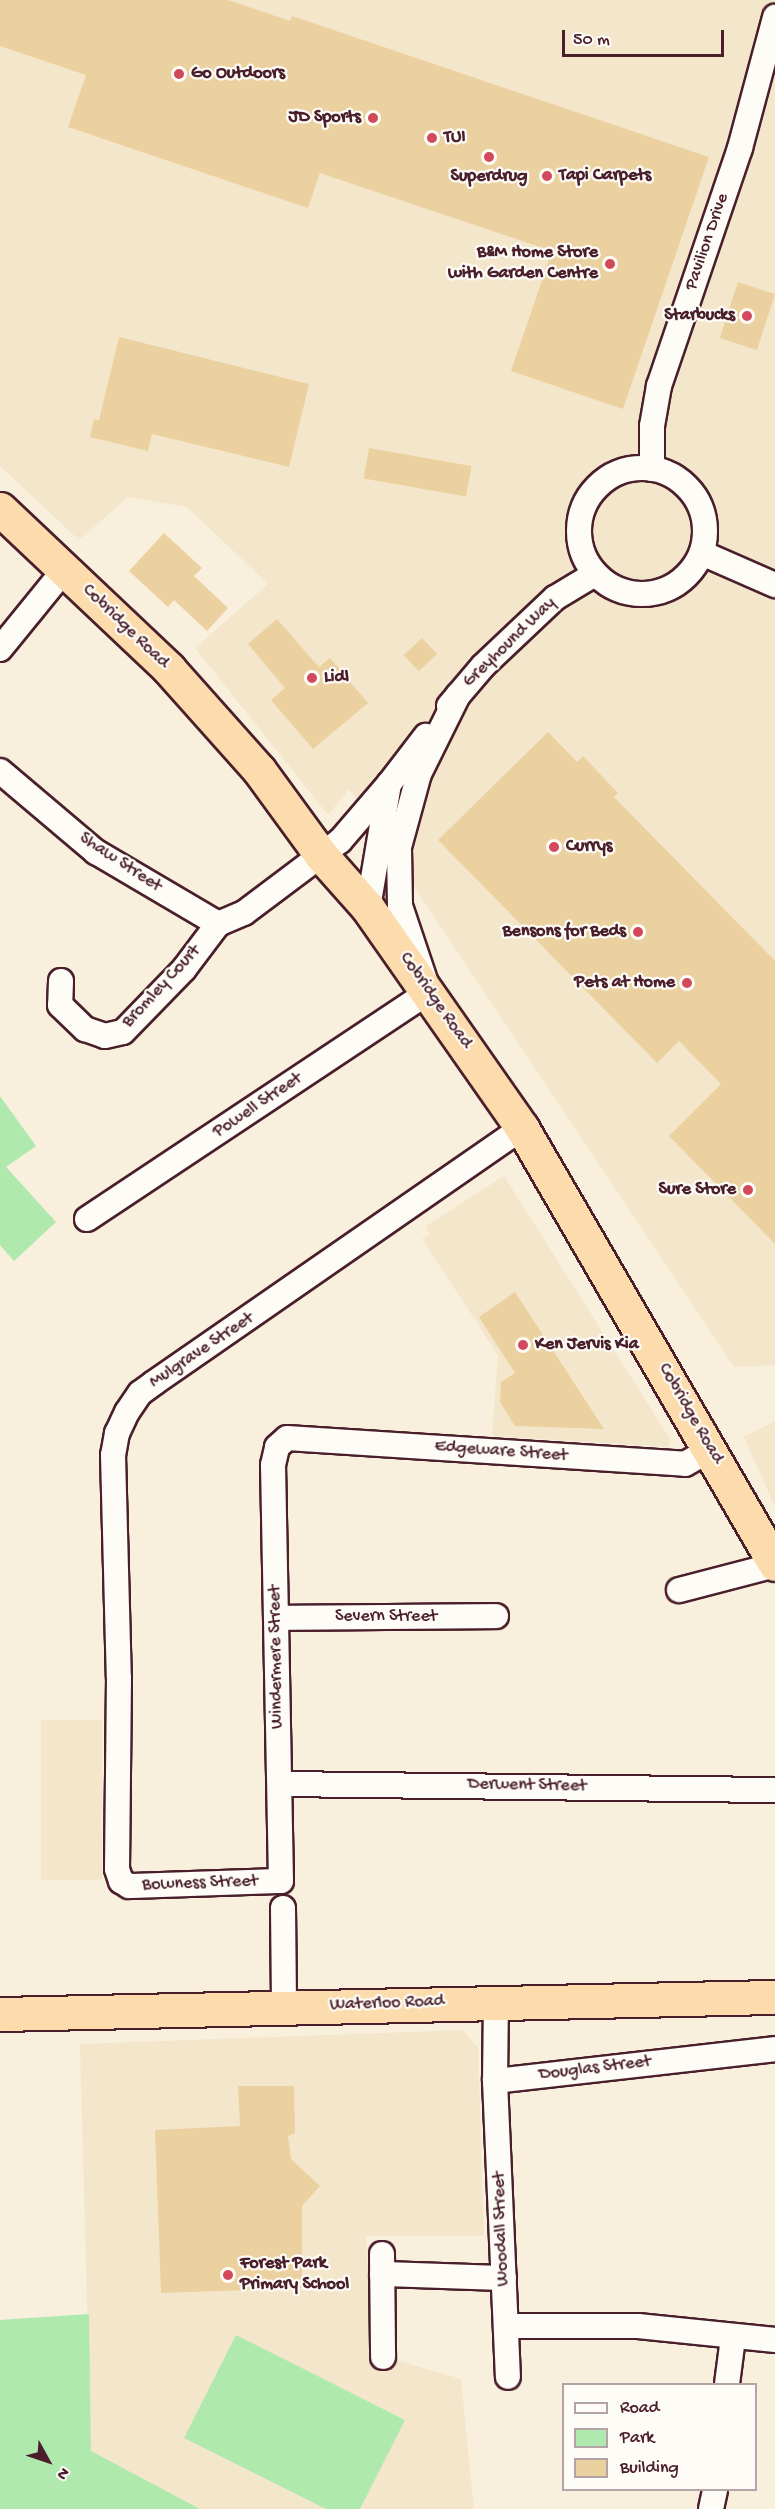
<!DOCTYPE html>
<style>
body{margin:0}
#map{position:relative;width:775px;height:2509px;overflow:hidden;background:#f8efdd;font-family:"Gochi Hand",sans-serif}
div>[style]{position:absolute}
.built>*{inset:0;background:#f4e6cb;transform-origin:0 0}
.green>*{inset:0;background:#afe9ad}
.building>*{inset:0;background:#ecd1a0;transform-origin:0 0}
.roads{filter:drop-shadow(2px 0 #4a1f2b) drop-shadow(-2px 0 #4a1f2b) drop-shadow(0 2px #4a1f2b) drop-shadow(0 -2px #4a1f2b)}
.minor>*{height:24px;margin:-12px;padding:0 12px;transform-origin:12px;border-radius:12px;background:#fdfcf7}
.minor>.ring{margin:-12px;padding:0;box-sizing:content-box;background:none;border:24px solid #fdfcf7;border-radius:50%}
.trunk>*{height:33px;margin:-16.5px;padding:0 16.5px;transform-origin:16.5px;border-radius:16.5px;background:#fcdcac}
.dots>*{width:16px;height:16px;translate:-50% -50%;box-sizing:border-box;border:3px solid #fdfcf7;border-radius:50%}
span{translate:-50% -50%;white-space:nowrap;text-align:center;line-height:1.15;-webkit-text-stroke:4.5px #fdfcf7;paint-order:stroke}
.poi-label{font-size:18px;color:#4a1f2b;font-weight:700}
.left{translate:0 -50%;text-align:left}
.right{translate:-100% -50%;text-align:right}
.street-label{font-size:18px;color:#4a1f2b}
.legend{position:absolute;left:562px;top:2383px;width:195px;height:108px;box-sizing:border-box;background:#fdfcf7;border:2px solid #b5a4a5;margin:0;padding:8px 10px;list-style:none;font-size:18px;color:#4a1f2b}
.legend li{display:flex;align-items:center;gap:12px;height:30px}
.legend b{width:30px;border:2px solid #b5a4a5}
.north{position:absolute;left:18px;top:2431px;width:60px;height:60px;-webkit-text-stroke:4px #fdfcf7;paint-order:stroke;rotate:130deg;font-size:16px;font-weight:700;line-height:24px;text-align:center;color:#4a1f2b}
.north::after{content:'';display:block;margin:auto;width:21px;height:27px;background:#4a1f2b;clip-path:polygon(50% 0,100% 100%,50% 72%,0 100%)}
.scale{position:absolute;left:562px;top:30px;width:162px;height:27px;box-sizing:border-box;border:3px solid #4a1f2b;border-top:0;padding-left:8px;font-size:18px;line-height:21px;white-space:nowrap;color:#4a1f2b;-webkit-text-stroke:4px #fdfcf7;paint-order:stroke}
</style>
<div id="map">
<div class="built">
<i style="clip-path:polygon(0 0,775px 0,775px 1365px,734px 1367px,349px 789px,328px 815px,195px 648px,268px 584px,187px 507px,128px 497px,79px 540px,0 466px)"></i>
<i style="clip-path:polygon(504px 1176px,670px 1439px,668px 1447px,492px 1436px,498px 1355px,422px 1239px,430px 1235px,426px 1226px)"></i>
<i style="clip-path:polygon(775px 1421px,775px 1507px,744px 1437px)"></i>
<i style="left:102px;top:1720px;width:160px;height:61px;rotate:90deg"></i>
<i style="clip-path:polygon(463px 2030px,478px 2048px,484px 2236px,366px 2236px,372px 2353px,461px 2379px,474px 2509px,200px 2509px,91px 2451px,80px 2044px)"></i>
</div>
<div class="green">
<i style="clip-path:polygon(0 1096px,36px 1146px,6px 1167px,56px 1222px,14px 1261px,0 1245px)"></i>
<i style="clip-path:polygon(89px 2314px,91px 2451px,200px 2509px,0 2509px,0 2320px)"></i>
<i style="clip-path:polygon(236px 2335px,405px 2420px,360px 2509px,326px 2509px,184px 2438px)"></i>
</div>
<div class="building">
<i style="clip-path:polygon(0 0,228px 0,290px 21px,292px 16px,709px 157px,623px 409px,511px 371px,552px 251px,320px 173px,308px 208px,68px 127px,86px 75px,0 46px)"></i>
<i style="left:738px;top:282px;width:39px;height:59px;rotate:18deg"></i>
<i style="clip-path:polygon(119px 337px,309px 384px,289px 467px,152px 434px,148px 451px,90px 437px,94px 419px,99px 420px)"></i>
<i style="left:369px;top:448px;width:104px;height:31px;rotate:10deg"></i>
<i style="clip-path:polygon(164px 533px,202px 568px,194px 576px,228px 608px,207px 631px,174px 600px,168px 607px,129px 571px)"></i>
<i style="clip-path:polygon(277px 619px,319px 667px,330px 658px,368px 703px,313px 749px,271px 700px,285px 688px,248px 644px)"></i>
<i style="left:422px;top:638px;width:22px;height:25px;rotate:47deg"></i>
<i style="clip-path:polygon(548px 732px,577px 762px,583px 756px,618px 793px,614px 797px,775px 961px,775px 1244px,669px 1136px,721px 1084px,679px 1041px,657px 1063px,438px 840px)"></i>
<i style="clip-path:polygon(515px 1292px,604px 1429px,515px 1426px,500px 1402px,501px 1382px,515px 1373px,479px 1317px)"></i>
<i style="clip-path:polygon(238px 2086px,294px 2086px,295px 2133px,288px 2136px,291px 2159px,320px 2186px,302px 2206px,302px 2288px,161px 2293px,155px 2130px,240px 2126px)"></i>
</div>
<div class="roads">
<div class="minor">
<i class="ring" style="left:579px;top:468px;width:102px;height:102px"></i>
<i style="left:652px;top:469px;width:43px;rotate:-90deg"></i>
<i style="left:652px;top:426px;width:41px;rotate:-80.1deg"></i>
<i style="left:659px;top:386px;width:251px;rotate:-71.2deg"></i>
<i style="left:740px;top:148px;width:136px;rotate:-75deg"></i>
<i style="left:702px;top:553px;width:80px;rotate:23.7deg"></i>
<i style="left:0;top:649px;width:103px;rotate:-50.9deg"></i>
<i style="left:449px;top:706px;width:52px;rotate:-49.6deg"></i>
<i style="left:483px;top:666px;width:99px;rotate:-43.4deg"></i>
<i style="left:555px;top:598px;width:47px;rotate:-31deg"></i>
<i style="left:0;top:771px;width:126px;rotate:40.2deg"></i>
<i style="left:96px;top:852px;width:142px;rotate:30.5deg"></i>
<i style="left:368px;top:908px;width:126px;rotate:-80.4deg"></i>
<i style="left:389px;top:784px;width:61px;rotate:-52.4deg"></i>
<i style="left:61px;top:981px;width:24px;rotate:92deg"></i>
<i style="left:60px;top:1005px;width:35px;rotate:44deg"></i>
<i style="left:85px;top:1029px;width:21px;rotate:19deg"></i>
<i style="left:105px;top:1036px;width:18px;rotate:-13deg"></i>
<i style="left:123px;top:1032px;width:88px;rotate:-45.9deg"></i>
<i style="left:184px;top:969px;width:56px;rotate:-52.9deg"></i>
<i style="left:218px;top:924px;width:28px;rotate:-23deg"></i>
<i style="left:244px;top:913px;width:120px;rotate:-36.9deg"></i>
<i style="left:340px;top:841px;width:75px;rotate:-49.3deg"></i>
<i style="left:522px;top:1128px;width:448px;rotate:145.3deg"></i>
<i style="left:154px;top:1383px;width:17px;rotate:144deg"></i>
<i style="left:140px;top:1393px;width:23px;rotate:124deg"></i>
<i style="left:127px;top:1412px;width:23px;rotate:115deg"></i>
<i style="left:117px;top:1433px;width:22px;rotate:100deg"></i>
<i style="left:113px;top:1455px;width:223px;rotate:88.5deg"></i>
<i style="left:119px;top:1678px;width:191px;rotate:90.6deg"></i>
<i style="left:117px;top:1869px;width:13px;rotate:72deg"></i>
<i style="left:121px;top:1881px;width:9px;rotate:32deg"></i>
<i style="left:129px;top:1886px;width:152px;rotate:-1.9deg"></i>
<i style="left:281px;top:1881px;width:416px;rotate:-91.1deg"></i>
<i style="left:273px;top:1465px;width:18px;rotate:-77deg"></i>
<i style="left:277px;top:1447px;width:13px;rotate:-42deg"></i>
<i style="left:287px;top:1438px;width:399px;rotate:3.7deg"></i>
<i style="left:685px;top:1464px;width:30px;rotate:-30deg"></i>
<i style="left:87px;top:1219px;width:410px;rotate:-33.6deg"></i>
<i style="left:429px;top:992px;width:91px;rotate:-108.6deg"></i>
<i style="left:400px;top:906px;width:59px;rotate:-91deg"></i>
<i style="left:399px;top:847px;width:76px;rotate:-74.7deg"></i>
<i style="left:419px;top:774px;width:88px;rotate:-63.7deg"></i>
<i style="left:679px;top:1590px;width:99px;rotate:-14.6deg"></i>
<i style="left:277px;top:1618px;width:219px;rotate:-0.5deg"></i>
<i style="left:280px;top:1784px;width:495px;rotate:0.7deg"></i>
<i style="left:283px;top:1908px;width:99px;rotate:89.4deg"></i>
<i style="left:496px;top:2000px;width:81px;rotate:90.7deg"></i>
<i style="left:495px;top:2081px;width:282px;rotate:-6.5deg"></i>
<i style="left:495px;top:2081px;width:296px;rotate:87.5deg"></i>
<i style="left:382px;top:2254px;width:103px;rotate:89.4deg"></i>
<i style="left:382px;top:2274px;width:122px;rotate:1.9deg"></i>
<i style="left:506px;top:2326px;width:132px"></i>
<i style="left:638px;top:2326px;width:138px;rotate:5.8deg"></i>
<i style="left:727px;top:2384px;width:46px;rotate:-82.6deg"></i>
<i style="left:711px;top:2509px;width:19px;rotate:-78deg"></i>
</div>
<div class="trunk">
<i style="left:0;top:509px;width:233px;rotate:43.4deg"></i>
<i style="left:169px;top:669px;width:135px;rotate:48.3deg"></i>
<i style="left:259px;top:770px;width:105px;rotate:53.9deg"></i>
<i style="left:321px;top:855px;width:71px;rotate:48.4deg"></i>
<i style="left:368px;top:908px;width:269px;rotate:55deg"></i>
<i style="left:522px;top:1128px;width:504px;rotate:59.87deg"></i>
<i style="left:0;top:2014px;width:775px;rotate:-1.26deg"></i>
</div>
</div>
<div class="dots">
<i style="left:179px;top:74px;background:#d1495b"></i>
<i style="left:373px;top:118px;background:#d1495b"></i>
<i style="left:432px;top:138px;background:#d1495b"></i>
<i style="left:489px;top:157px;background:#d1495b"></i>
<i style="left:547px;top:176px;background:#d1495b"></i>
<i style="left:610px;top:264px;background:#d1495b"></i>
<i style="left:747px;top:316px;background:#d1495b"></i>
<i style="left:312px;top:678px;background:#d1495b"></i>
<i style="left:554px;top:847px;background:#d1495b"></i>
<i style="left:638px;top:932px;background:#d1495b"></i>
<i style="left:687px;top:983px;background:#d1495b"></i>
<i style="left:748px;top:1190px;background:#d1495b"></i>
<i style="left:523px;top:1345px;background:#d1495b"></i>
<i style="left:228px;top:2275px;background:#d1495b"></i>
</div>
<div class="poi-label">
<span class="left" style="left:191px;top:74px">Go Outdoors</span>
<span class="right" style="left:361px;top:118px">JD Sports</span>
<span class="left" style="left:444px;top:138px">TUI</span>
<span class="left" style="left:559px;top:176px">Tapi Carpets</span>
<span style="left:489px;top:177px">Superdrug</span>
<span class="right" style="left:598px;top:264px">B&amp;M Home Store<br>with Garden Centre</span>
<span class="right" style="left:735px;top:316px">Starbucks</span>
<span class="left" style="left:324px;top:678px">Lidl</span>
<span class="left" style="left:566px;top:847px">Currys</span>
<span class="right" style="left:626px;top:932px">Bensons for Beds</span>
<span class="right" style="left:675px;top:983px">Pets at Home</span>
<span class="right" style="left:736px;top:1190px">Sure Store</span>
<span class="left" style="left:535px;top:1345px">Ken Jervis Kia</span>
<span class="left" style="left:240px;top:2275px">Forest Park<br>Primary School</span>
</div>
<div class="street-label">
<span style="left:708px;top:242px;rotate:-71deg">Pavilion Drive</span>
<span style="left:125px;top:627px;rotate:44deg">Cobridge Road</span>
<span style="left:510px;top:643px;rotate:-44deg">Greyhound Way</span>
<span style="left:120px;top:863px;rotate:33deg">Shaw Street</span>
<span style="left:162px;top:987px;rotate:-47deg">Bromley Court</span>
<span style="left:435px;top:1001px;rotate:55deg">Cobridge Road</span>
<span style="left:258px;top:1106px;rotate:-34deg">Powell Street</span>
<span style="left:202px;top:1351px;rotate:-34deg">Mulgrave Street</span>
<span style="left:690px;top:1414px;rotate:60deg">Cobridge Road</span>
<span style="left:501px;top:1452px;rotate:4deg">Edgeware Street</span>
<span style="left:386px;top:1617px">Severn Street</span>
<span style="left:277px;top:1657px;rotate:-91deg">Windermere Street</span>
<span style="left:527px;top:1786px;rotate:1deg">Derwent Street</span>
<span style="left:200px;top:1884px;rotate:-2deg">Bowness Street</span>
<span style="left:387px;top:2004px;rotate:-2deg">Waterloo Road</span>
<span style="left:595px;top:2069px;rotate:-7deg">Douglas Street</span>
<span style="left:502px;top:2229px;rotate:-92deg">Woodall Street</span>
</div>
<ul class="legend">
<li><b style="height:8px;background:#fdfcf7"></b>Road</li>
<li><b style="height:16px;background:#afe9ad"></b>Park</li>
<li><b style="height:16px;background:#ecd1a0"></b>Building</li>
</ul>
<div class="north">N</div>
<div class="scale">50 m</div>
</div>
